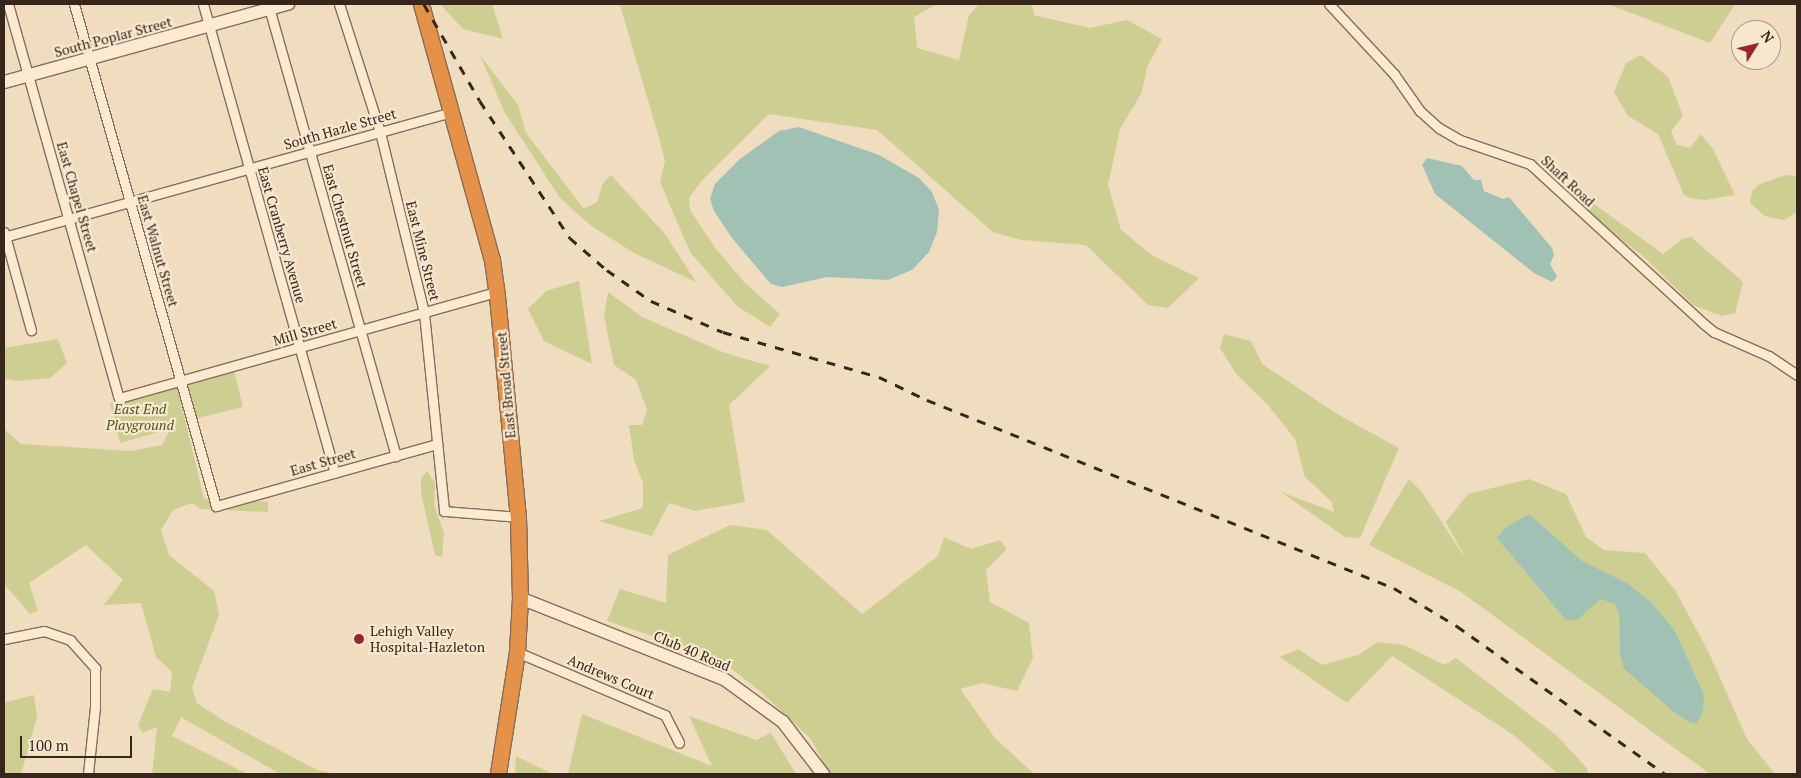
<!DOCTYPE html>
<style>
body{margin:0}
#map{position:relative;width:1801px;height:778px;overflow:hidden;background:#f0dcbe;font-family:"PT Serif",serif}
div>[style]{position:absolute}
.green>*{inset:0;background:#cdce92;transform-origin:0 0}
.water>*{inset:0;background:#a2c1b5}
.roads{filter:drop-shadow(1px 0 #896c56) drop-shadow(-1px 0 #896c56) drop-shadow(0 1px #896c56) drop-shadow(0 -1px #896c56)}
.street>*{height:9px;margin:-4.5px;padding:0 4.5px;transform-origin:4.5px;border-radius:4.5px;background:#faead1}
.secondary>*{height:12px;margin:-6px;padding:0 6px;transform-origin:6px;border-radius:6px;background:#faead1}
.highway>*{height:15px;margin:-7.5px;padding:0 7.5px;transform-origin:7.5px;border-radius:7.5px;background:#e49149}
.rail>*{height:2.5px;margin-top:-1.25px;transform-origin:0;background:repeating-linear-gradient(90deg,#37261b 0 9px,transparent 0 18px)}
.dots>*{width:14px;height:14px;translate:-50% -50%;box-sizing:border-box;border:2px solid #f7e7ce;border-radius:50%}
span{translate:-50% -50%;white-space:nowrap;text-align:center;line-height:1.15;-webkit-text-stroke:4.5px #f7e7ce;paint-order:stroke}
.street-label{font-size:14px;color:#37261b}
.park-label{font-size:14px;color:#4d5521;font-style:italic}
.poi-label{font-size:14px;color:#37261b}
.left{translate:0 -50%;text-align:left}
.frame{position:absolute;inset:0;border:5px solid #37261b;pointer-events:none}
.north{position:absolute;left:1731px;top:20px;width:50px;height:50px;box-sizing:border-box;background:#f7e7ce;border:1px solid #aa9a86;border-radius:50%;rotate:54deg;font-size:14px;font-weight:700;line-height:20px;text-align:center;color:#37261b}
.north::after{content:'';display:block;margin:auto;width:18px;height:22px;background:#9a2330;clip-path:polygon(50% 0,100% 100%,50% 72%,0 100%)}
.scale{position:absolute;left:20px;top:736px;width:112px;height:22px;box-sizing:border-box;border:2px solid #37261b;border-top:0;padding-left:6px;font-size:15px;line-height:18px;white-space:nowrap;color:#37261b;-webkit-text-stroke:4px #f7e7ce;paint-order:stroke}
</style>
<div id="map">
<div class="green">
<i style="clip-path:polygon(440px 4px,492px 4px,503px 39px,463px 29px)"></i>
<i style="clip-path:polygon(642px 4px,937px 4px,914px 17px,917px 48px,959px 60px,969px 15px,979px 4px,1032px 4px,1034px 15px,1090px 28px,1127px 20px,1162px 39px,1147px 67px,1142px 92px,1120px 129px,1108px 185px,1121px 230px,1153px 256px,1199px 278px,1168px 308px,1148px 305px,1086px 245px,1022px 240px,993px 232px,877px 130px,769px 114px,703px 179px,689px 198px,690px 210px,716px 249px,744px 282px,780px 314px,770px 327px,737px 306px,690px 252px,660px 182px,665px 161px,660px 141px,620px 5px)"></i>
<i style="clip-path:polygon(1608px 4px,1733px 4px,1734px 6px,1710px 43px)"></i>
<i style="clip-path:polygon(480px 55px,518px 105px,526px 133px,584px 209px,597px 202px,603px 183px,611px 175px,665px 234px,696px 282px,634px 253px,590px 225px,560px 198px,505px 113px)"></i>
<i style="clip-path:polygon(1641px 55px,1668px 77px,1683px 116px,1671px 131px,1677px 145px,1690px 148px,1701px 134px,1713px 149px,1735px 195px,1705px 200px,1689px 198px,1684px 195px,1658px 134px,1628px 116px,1614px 92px,1626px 63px)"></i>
<i style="clip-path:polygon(1785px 175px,1797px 176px,1797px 212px,1784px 220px,1765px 216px,1750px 203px,1752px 192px,1758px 185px)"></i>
<i style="clip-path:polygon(1572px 188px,1663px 254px,1682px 239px,1691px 237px,1743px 282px,1735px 313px,1722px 316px,1693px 305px,1642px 255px,1592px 218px,1570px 195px)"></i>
<i style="clip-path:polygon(579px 281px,592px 364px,544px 341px,528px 309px,546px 291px)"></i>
<i style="clip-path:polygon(608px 292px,642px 317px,725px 353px,770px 366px,729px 405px,745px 502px,695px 511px,669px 503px,652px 536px,599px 521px,643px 508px,643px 483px,634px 460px,629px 425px,642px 425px,647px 410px,636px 380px,614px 365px,604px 315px)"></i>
<i style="clip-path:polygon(1224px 334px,1251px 341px,1262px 364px,1337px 414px,1399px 448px,1360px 538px,1345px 537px,1281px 492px,1334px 512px,1332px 502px,1305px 477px,1295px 439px,1267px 404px,1237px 375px,1220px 348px)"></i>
<i style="clip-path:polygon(58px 339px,67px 363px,50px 378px,18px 381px,4px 379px,4px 348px)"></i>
<i style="left:234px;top:371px;width:37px;height:50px;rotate:76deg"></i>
<i style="clip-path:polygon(177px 386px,204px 499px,268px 502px,268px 512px,201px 509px,192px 503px,173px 510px,161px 530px,169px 555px,214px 591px,219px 615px,192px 688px,197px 703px,224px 721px,317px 770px,334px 774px,280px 774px,181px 717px,172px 736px,247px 774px,152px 774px,157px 727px,142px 733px,138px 725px,153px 689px,170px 692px,172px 672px,156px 657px,141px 603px,104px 605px,123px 580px,86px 545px,29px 583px,38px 611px,30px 614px,4px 584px,4px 429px,21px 444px,131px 451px,162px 445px,170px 429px,120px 443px,110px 403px)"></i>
<i style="clip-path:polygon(427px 471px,435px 483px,434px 505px,444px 533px,442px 557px,435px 555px,421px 493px,421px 479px)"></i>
<i style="clip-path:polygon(1409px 479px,1422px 492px,1467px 561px,1446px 522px,1468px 494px,1529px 479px,1566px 494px,1586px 537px,1604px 550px,1645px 553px,1675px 590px,1709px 653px,1747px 739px,1775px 774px,1710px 774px,1461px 592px,1369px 545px)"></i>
<i style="clip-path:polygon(730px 525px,767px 530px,862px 614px,938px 556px,944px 537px,971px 549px,1000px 540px,1007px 549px,986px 570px,990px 602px,1029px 623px,1033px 658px,1017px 691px,982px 683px,960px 689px,995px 738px,1034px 774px,829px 774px,811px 739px,761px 692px,718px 658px,607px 621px,620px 589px,666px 603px,668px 555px)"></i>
<i style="clip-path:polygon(1378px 642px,1404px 645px,1445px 665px,1456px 658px,1557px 736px,1586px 767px,1589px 774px,1558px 774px,1515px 736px,1392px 656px,1347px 703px,1280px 657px,1298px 649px,1322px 665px,1358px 655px)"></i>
<i style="clip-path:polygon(34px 695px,37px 717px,21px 774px,4px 774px,4px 703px)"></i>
<i style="clip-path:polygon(582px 714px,712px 766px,689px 716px,756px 740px,771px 733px,796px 774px,568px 774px)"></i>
<i style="clip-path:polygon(516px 756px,553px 774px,515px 774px)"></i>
</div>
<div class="water">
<i style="clip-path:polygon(799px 127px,879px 155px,919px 178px,932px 192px,939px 210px,937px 232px,929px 252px,912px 270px,888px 280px,827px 277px,782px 287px,771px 284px,732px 238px,714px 211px,710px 199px,715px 184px,740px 159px,779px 131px)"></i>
<i style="clip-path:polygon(1427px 158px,1462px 166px,1474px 180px,1481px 180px,1484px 191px,1503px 199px,1509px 197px,1552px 248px,1554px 255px,1550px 264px,1557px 277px,1552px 282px,1534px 273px,1435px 194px,1422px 165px)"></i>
<i style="clip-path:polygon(1529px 514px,1582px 561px,1627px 583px,1652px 603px,1675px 631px,1704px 695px,1703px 712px,1697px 723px,1691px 723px,1674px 712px,1624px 669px,1620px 654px,1619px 614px,1615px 604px,1601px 599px,1577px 620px,1566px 620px,1497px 538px,1504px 529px)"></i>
</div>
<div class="roads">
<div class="street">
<i style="left:8px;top:4px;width:409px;rotate:74.3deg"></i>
<i style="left:119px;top:398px;width:393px;rotate:-15.7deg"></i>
<i style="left:74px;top:4px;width:522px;rotate:74.21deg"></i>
<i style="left:216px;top:506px;width:230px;rotate:-15.7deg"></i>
<i style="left:203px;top:4px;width:487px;rotate:74.3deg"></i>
<i style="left:268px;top:4px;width:470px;rotate:74.2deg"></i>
<i style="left:339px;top:4px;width:134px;rotate:72.2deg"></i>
<i style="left:380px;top:132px;width:186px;rotate:76.3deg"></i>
<i style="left:424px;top:313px;width:199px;rotate:84.2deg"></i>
<i style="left:444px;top:511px;width:74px;rotate:4.6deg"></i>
<i style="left:1329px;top:4px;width:96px;rotate:47.1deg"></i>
<i style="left:1394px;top:74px;width:45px;rotate:54.9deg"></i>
<i style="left:1420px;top:111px;width:25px;rotate:42deg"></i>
<i style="left:1439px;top:128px;width:24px;rotate:30deg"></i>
<i style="left:1460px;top:140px;width:74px;rotate:18.9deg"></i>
<i style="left:1530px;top:164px;width:236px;rotate:42.6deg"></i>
<i style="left:1704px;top:324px;width:13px;rotate:39deg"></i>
<i style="left:1714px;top:332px;width:60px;rotate:23.6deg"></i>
<i style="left:1769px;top:356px;width:34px;rotate:34deg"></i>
<i style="left:4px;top:232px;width:102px;rotate:74.6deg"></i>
<i style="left:4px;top:237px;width:465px;rotate:-15.6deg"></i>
<i style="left:4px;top:639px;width:41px;rotate:-11.3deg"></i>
<i style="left:44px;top:631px;width:28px;rotate:19deg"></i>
<i style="left:70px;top:640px;width:38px;rotate:48deg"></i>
<i style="left:95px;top:668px;width:39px;rotate:90deg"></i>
<i style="left:95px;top:707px;width:67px;rotate:96deg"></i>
<i style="left:517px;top:652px;width:161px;rotate:23.1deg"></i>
<i style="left:665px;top:715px;width:31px;rotate:63deg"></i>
</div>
<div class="secondary">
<i style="left:4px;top:82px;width:295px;rotate:-15.4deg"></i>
<i style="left:520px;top:598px;width:219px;rotate:21.7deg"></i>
<i style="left:724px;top:679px;width:73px;rotate:36.1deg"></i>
<i style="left:783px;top:722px;width:66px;rotate:52.4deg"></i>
</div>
<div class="highway">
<i style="left:421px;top:4px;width:266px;rotate:74.5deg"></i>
<i style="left:492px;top:260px;width:36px;rotate:82deg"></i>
<i style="left:497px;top:296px;width:222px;rotate:84.6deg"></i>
<i style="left:518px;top:517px;width:81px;rotate:88.6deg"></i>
<i style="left:520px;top:598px;width:54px;rotate:93.2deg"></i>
<i style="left:517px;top:652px;width:123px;rotate:98.9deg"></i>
</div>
</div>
<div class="rail">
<i style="left:424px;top:4px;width:112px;rotate:60deg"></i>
<i style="left:480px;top:101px;width:164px;rotate:56.7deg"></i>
<i style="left:570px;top:238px;width:49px;rotate:40.9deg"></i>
<i style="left:607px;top:270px;width:54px;rotate:35.2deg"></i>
<i style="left:651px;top:301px;width:78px;rotate:23.3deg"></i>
<i style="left:723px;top:332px;width:162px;rotate:16.1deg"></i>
<i style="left:879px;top:377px;width:53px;rotate:25.6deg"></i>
<i style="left:927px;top:400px;width:503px;rotate:21.93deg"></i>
<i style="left:1394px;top:588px;width:74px;rotate:31.1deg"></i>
<i style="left:1457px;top:626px;width:255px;rotate:35.4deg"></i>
</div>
<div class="dots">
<i style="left:359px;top:639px;background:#9a2330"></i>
</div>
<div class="street-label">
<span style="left:113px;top:37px;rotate:-15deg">South Poplar Street</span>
<span style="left:340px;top:129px;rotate:-16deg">South Hazle Street</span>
<span style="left:1568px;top:181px;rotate:43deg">Shaft Road</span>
<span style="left:77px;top:197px;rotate:74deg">East Chapel Street</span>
<span style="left:345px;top:226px;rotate:74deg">East Chestnut Street</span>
<span style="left:282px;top:235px;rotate:74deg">East Cranberry Avenue</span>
<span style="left:158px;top:251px;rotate:74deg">East Walnut Street</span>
<span style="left:423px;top:251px;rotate:76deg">East Mine Street</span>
<span style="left:305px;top:332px;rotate:-16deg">Mill Street</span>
<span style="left:506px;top:385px;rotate:-95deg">East Broad Street</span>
<span style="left:323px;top:462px;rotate:-16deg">East Street</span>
<span style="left:692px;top:651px;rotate:23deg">Club 40 Road</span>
<span style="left:611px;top:677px;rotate:23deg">Andrews Court</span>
</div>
<div class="park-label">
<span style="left:140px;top:417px">East End<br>Playground</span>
</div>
<div class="poi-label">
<span class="left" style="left:370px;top:639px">Lehigh Valley<br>Hospital-Hazleton</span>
</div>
<div class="frame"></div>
<div class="north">N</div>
<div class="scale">100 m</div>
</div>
